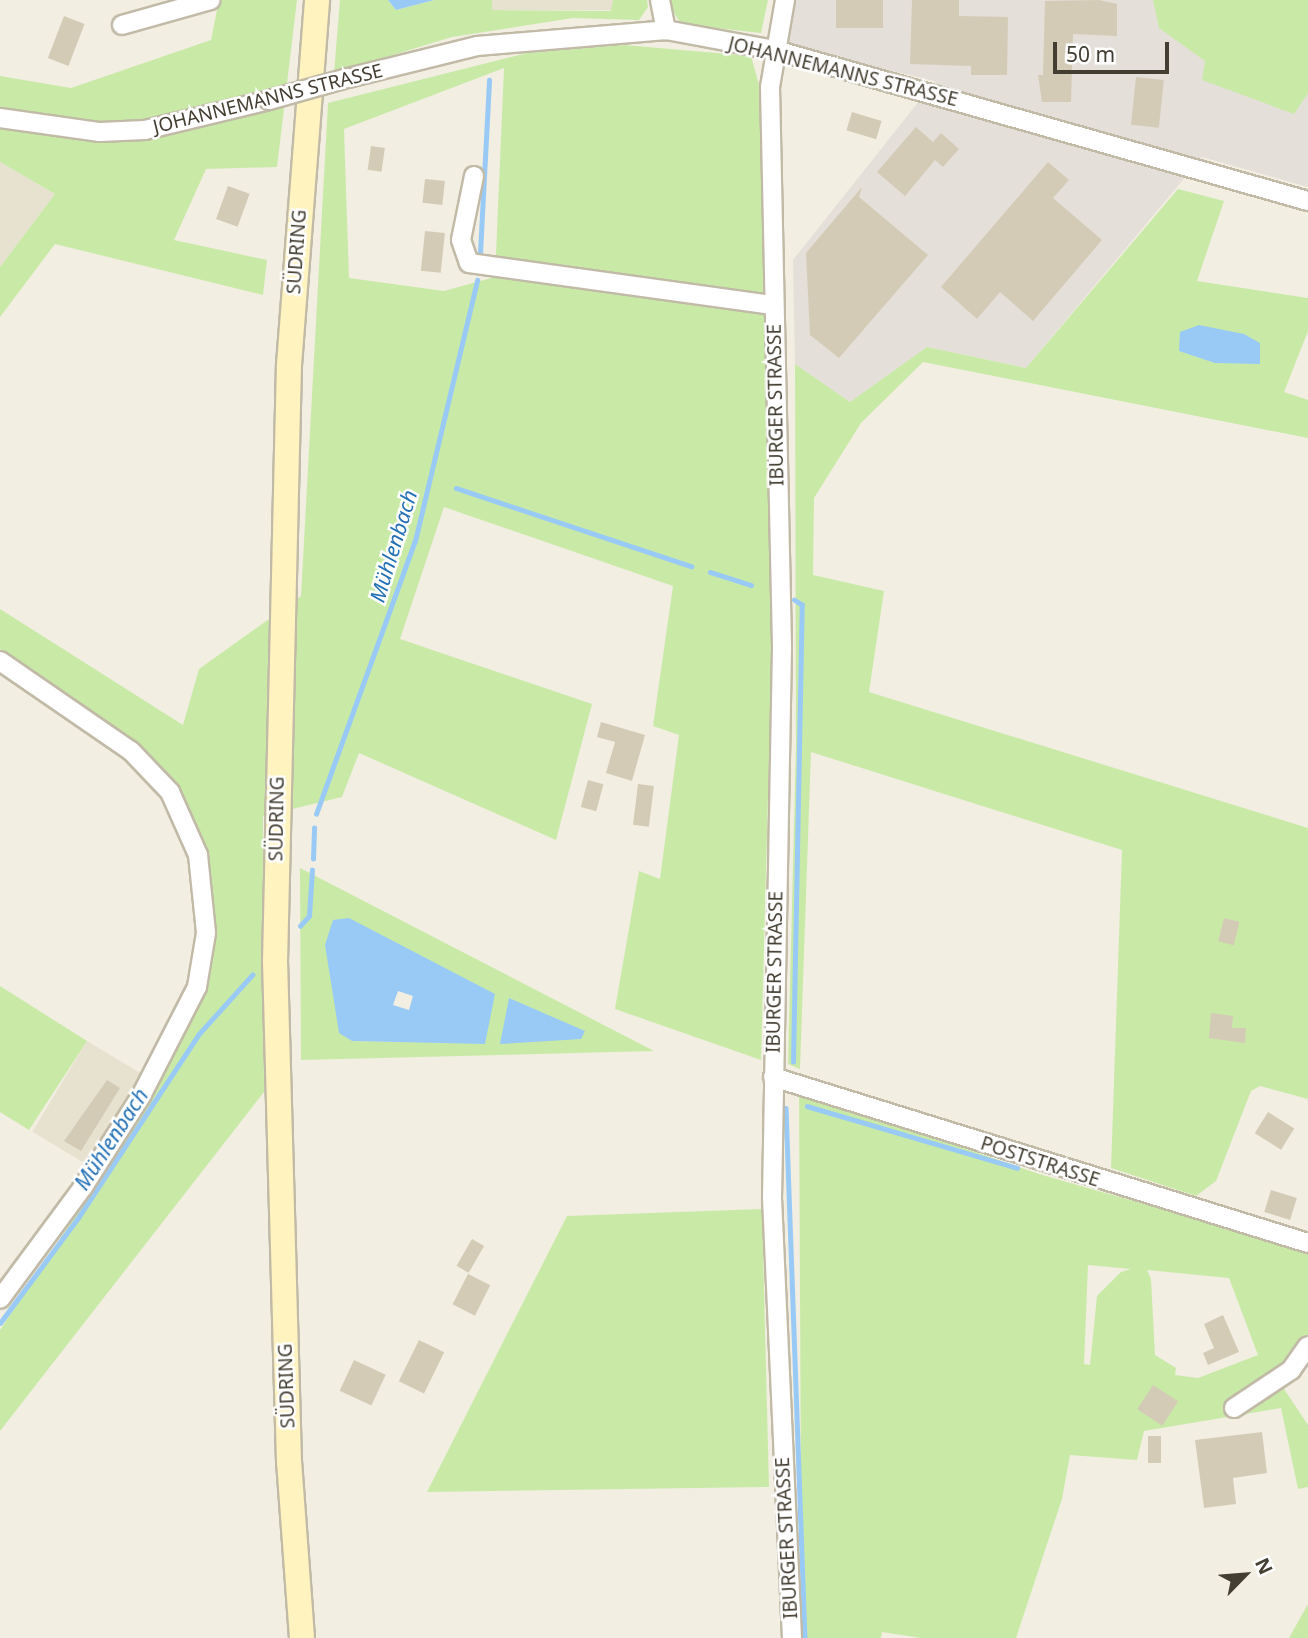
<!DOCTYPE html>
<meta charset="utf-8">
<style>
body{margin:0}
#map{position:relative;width:1308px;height:1638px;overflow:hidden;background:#f2eee2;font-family:"Noto Sans",sans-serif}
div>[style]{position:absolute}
.residential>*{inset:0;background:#e7e1d0;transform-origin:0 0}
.industrial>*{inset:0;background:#e4dfd8}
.green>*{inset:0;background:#c9eaa7}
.water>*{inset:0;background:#99caf5}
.stream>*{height:4.5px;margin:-2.25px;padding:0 2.25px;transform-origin:2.25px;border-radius:2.25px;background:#99caf5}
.building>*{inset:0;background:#d4cbb7;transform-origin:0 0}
.roads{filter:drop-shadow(2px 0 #c1baa7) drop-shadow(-2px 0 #c1baa7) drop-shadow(0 2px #c1baa7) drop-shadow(0 -2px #c1baa7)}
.minor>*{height:18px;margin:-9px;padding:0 9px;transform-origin:9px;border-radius:9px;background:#fff}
.secondary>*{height:24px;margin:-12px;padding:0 12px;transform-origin:12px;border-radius:12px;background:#fff3c0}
.bridges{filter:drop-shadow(2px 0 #c1baa7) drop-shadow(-2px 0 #c1baa7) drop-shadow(0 2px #c1baa7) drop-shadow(0 -2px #c1baa7)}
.minor-bridge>*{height:18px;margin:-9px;padding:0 9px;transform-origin:9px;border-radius:9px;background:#fff}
span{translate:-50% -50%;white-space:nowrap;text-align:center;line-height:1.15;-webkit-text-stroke:5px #fff;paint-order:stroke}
.street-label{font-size:19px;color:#443e32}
.water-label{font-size:21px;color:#2571b6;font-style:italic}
.north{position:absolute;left:1210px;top:1540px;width:70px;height:70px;-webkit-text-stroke:5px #fff;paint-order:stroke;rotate:65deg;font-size:19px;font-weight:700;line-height:28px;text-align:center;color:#443e32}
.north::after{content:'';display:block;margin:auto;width:24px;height:32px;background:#443e32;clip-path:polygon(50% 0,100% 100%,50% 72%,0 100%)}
.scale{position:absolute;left:1053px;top:42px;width:116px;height:32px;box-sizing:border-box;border:4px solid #443e32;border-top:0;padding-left:9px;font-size:21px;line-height:24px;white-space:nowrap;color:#443e32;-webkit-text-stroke:5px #fff;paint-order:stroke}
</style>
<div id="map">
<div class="residential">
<i style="left:492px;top:0;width:121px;height:10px"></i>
<i style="clip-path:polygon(0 162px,55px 194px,0 267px)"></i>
<i style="left:87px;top:1041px;width:65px;height:106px;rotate:31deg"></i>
</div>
<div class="industrial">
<i style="clip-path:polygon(794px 0,1308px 0,1308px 187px,1202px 157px,1026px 368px,927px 347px,850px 402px,795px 364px,793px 260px,935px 81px,784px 46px)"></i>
</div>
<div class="green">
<i style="clip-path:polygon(219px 0,297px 0,277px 167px,206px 169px,174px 240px,267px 260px,263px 295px,55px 244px,0 317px,0 267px,55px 194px,0 162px,0 76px,71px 88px,211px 40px)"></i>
<i style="clip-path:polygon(340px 0,388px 0,396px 10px,434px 0,492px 0,492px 10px,611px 11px,613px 0,647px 0,648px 7px,639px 20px,573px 18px,452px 37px,334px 73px)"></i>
<i style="clip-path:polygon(666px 0,768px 0,761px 33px,681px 24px)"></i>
<i style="clip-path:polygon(1153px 0,1308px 0,1308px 93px,1294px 114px,1202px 80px,1205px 61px,1159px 28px)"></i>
<i style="clip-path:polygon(evenodd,624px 45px,751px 56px,759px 85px,773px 608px,761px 1060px,615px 1009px,639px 871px,660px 879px,679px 735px,653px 726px,673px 586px,444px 507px,400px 639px,592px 704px,556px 840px,359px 753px,342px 797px,263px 816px,264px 1092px,0 1431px,0 1330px,125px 1140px,206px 982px,184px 804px,162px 771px,134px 745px,0 649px,0 609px,183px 725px,199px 669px,301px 596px,328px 103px,527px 53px,624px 45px,504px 68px,495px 277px,444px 291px,349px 278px,344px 129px,504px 68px)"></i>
<i style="clip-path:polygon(1178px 189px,1224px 201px,1197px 281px,1308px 298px,1308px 331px,1284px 392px,1308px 400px,1308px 438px,923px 362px,861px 423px,814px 498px,813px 575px,884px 591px,869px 692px,1308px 828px,1308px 1099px,1260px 1086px,1251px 1091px,1216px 1181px,1196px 1196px,1111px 1168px,1122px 850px,811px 752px,800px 1069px,788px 1064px,796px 746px,795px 364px,850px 402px,927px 347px,1026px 368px)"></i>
<i style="clip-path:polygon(evenodd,300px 868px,654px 1051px,301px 1060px,300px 868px,349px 918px,485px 1043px,352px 1041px,339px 1032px,349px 918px)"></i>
<i style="clip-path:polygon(0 986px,87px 1041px,29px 1130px,0 1112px)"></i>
<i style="clip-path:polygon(evenodd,799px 1091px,1039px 1174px,1308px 1251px,1308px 1358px,1284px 1389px,1308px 1425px,1308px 1487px,1298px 1489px,1281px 1408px,1144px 1431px,1137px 1460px,1070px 1455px,1062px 1499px,1016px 1638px,921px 1638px,882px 1632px,881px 1638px,807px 1638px,801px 1491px,799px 1091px,1088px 1265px,1131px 1269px,1121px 1272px,1097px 1296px,1090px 1365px,1084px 1364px,1088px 1265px,799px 1091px,1147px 1270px,1229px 1278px,1258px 1355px,1198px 1378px,1175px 1375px,1176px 1368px,1155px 1355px,1151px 1279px,1147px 1270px)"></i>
<i style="clip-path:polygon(762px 1209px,769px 1487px,427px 1492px,567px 1216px)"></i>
<i style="clip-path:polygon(1308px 1604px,1308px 1638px,1289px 1638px)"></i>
</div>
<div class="water">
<i style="clip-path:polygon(388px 0,434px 0,396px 10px)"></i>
<i style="clip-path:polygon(1199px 325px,1244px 334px,1260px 343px,1260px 364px,1215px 363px,1179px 351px,1180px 332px)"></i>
<i style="clip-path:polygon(evenodd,349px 918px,495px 994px,485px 1044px,352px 1041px,339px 1033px,325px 945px,333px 920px,349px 918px,398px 991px,413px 996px,409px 1010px,393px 1005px,398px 991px)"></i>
<i style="clip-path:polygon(509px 998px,585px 1031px,581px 1039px,500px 1044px)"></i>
</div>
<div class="stream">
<i style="left:480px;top:253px;width:173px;rotate:-87deg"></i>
<i style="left:456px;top:488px;width:248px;rotate:18.4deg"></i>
<i style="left:710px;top:572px;width:43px;rotate:17.6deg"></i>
<i style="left:316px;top:814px;width:290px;rotate:-70.1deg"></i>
<i style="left:415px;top:541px;width:268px;rotate:-76.6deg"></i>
<i style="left:313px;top:859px;width:31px;rotate:-88deg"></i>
<i style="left:300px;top:926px;width:13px;rotate:-48deg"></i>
<i style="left:309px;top:916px;width:46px;rotate:-86.3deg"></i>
<i style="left:793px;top:1062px;width:457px;rotate:-88.9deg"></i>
<i style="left:802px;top:605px;width:9px;rotate:-148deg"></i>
<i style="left:807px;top:1106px;width:219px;rotate:16.4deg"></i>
<i style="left:786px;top:1108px;width:530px;rotate:87.95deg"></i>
<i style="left:0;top:1323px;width:131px;rotate:-53.4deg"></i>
<i style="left:78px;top:1218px;width:219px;rotate:-56.7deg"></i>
<i style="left:198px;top:1035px;width:81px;rotate:-48deg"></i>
</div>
<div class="building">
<i style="left:836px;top:0;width:47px;height:28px"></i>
<i style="clip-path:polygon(912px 0,959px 0,959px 16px,1008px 17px,1007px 75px,971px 75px,971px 66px,910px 64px)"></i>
<i style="clip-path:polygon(1099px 0,1117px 4px,1117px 36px,1073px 34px,1071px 102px,1042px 102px,1038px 75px,1043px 75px,1045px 1px)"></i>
<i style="left:64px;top:16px;width:22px;height:45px;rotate:21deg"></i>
<i style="left:1136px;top:77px;width:28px;height:48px;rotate:6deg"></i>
<i style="left:852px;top:112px;width:31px;height:19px;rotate:17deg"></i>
<i style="clip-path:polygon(916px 127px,933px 142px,941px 133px,959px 149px,943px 167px,935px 160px,905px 196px,877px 172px)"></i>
<i style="left:371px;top:146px;width:14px;height:24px;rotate:8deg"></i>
<i style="clip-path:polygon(1048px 162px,1069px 180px,1053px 198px,1102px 240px,1033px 321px,1000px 292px,977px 319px,941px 287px)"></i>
<i style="left:425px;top:179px;width:20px;height:24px;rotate:6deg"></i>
<i style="left:228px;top:186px;width:23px;height:35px;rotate:20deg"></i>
<i style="clip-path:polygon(862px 187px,859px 197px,928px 255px,839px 358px,810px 335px,806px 253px)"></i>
<i style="left:425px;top:231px;width:20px;height:40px;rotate:6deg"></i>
<i style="clip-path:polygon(601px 722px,645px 735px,632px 781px,606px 773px,615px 742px,597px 737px)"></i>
<i style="left:588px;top:780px;width:16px;height:28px;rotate:15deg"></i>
<i style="left:638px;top:784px;width:16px;height:41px;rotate:7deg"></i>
<i style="left:1224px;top:918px;width:16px;height:24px;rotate:14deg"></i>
<i style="clip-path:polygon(1211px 1013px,1233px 1016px,1232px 1028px,1246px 1028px,1245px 1043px,1209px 1038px)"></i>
<i style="clip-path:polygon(107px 1080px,120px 1088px,81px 1151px,64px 1141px)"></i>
<i style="left:1268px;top:1112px;width:31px;height:25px;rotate:32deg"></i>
<i style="left:1271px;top:1190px;width:27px;height:23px;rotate:17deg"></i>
<i style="left:472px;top:1239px;width:14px;height:31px;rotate:30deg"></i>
<i style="left:468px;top:1274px;width:25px;height:34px;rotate:27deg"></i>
<i style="clip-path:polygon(1223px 1315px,1239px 1352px,1208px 1365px,1203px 1353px,1214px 1348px,1204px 1324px)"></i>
<i style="left:419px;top:1340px;width:28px;height:46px;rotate:26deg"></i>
<i style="left:354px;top:1360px;width:35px;height:34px;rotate:25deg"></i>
<i style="left:1153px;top:1385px;width:30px;height:29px;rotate:33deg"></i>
<i style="clip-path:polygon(1262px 1432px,1267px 1473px,1233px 1478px,1236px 1504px,1204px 1508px,1195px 1440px)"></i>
<i style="left:1148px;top:1436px;width:13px;height:27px"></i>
</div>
<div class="roads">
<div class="minor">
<i style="left:660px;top:0;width:31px;rotate:79deg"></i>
<i style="left:785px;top:0;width:88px;rotate:99.8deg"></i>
<i style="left:770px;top:87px;width:561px;rotate:88.77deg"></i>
<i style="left:782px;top:648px;width:550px;rotate:91.04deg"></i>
<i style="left:772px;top:1198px;width:440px;rotate:87.4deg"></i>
<i style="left:122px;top:25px;width:92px;rotate:-15.7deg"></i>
<i style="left:348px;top:78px;width:133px;rotate:-13.9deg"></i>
<i style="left:477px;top:46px;width:190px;rotate:-4.8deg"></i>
<i style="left:666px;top:30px;width:111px;rotate:10.4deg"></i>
<i style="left:775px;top:50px;width:554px;rotate:15.82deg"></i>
<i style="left:0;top:118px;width:101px;rotate:8deg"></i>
<i style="left:100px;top:132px;width:45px;rotate:-2.5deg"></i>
<i style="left:145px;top:130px;width:128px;rotate:-13.6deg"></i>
<i style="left:474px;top:176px;width:65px;rotate:101.5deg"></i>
<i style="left:461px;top:240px;width:24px;rotate:71deg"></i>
<i style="left:469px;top:263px;width:307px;rotate:7.9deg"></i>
<i style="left:0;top:661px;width:159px;rotate:34.5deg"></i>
<i style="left:131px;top:751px;width:57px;rotate:46.4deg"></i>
<i style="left:170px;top:792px;width:69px;rotate:66deg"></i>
<i style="left:198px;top:855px;width:78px;rotate:84.1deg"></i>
<i style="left:206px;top:933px;width:55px;rotate:99.5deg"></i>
<i style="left:197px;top:987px;width:123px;rotate:117.2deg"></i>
<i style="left:141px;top:1096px;width:108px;rotate:122.5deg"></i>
<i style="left:83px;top:1187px;width:139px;rotate:126.5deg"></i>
<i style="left:773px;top:1077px;width:560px;rotate:17.24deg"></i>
<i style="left:1234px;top:1408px;width:69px;rotate:-33.7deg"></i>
<i style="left:1291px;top:1370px;width:29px;rotate:-55deg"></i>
</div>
<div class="secondary">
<i style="left:302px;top:1638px;width:176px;rotate:-94.2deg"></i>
<i style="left:289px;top:1462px;width:500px;rotate:-91.6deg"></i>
<i style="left:275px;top:962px;width:597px;rotate:-88.66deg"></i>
<i style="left:289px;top:365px;width:366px;rotate:-85.6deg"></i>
</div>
</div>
<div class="bridges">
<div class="minor-bridge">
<i style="left:269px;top:100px;width:82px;rotate:-15.6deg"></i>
</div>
</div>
<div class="street-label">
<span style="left:843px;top:72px;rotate:14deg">JOHANNEMANNS STRASSE</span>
<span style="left:268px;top:99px;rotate:-14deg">JOHANNEMANNS STRASSE</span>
<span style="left:297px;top:252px;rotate:-86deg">SÜDRING</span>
<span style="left:776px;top:405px;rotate:-91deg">IBURGER STRASSE</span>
<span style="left:277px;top:819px;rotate:-89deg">SÜDRING</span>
<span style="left:775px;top:972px;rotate:-89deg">IBURGER STRASSE</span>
<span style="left:1040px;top:1162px;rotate:18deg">POSTSTRASSE</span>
<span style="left:287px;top:1386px;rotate:-92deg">SÜDRING</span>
<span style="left:787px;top:1538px;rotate:-93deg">IBURGER STRASSE</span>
</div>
<div class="water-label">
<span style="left:393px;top:546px;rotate:-73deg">Mühlenbach</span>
<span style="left:111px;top:1139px;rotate:-57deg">Mühlenbach</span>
</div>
<div class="north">N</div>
<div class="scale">50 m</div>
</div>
